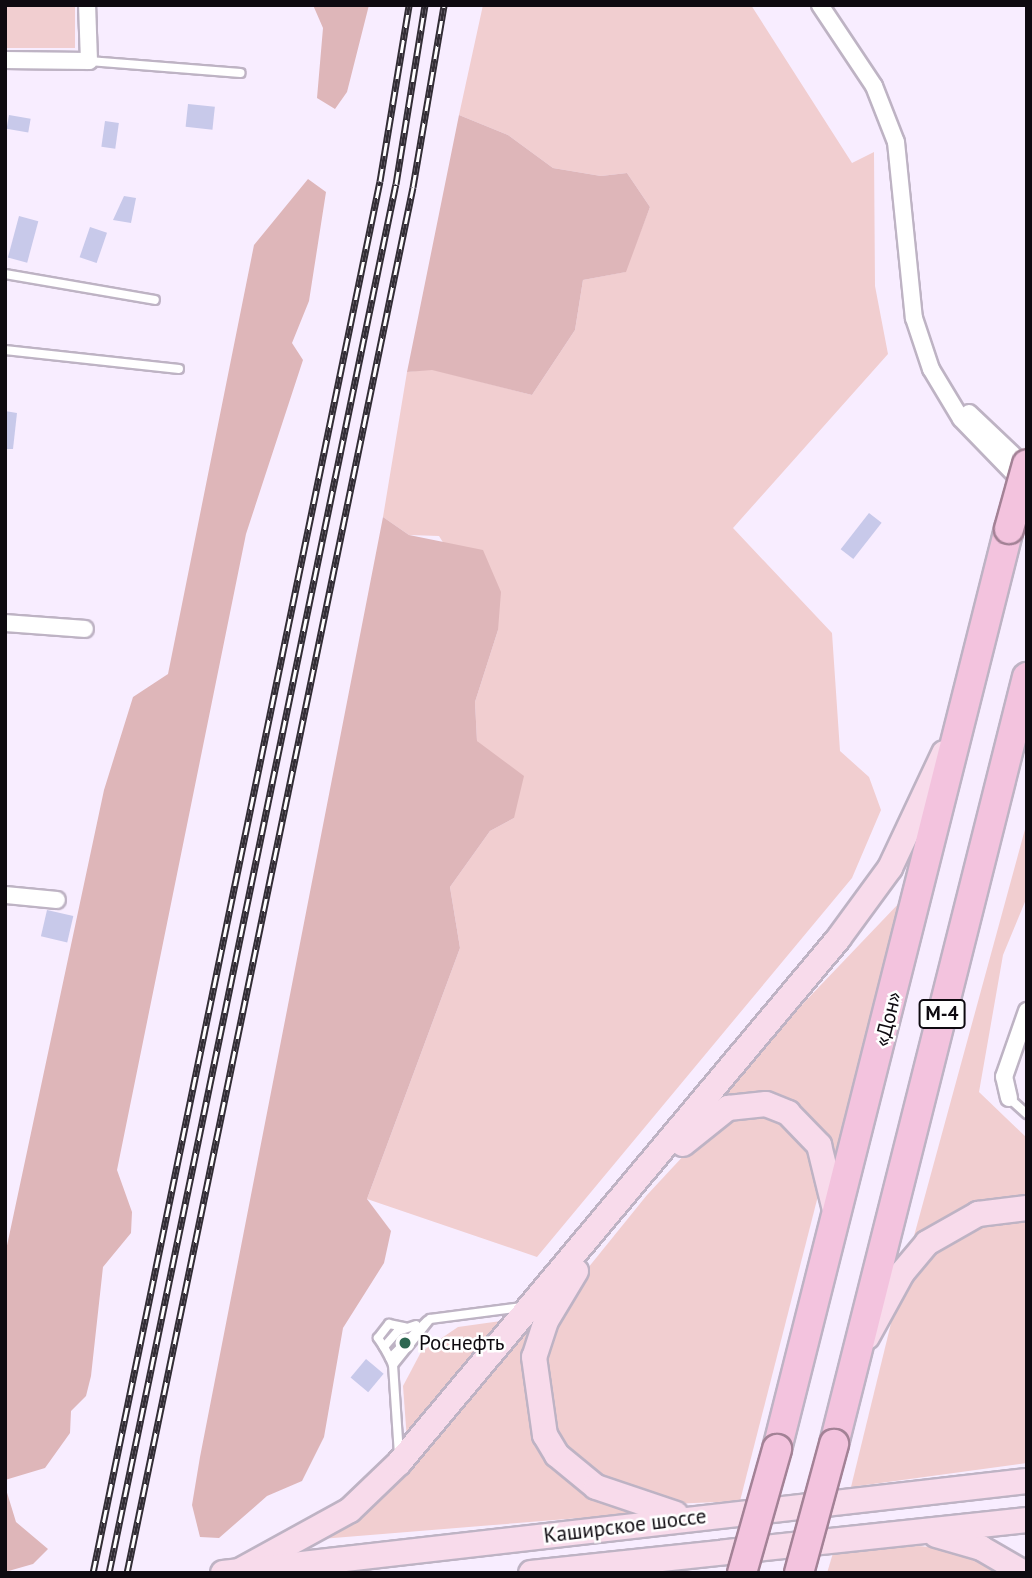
<!DOCTYPE html>
<meta charset="utf-8">
<style>
body{margin:0}
#map{position:relative;width:1032px;height:1578px;overflow:hidden;background:#f8edff;font-family:"PT Sans",sans-serif}
div>[style]{position:absolute}
.green>*{inset:0;background:#f1ced0;transform-origin:0 0}
.forest>*{inset:0;background:#deb6b9}
.building>*{inset:0;background:#c8c9ea;transform-origin:0 0}
.roads{filter:drop-shadow(2px 0 #beb3c4) drop-shadow(-2px 0 #beb3c4) drop-shadow(0 2px #beb3c4) drop-shadow(0 -2px #beb3c4)}
.lane>*{height:8px;margin:-4px;padding:0 4px;transform-origin:4px;border-radius:4px;background:#fff}
.street>*{height:16px;margin:-8px;padding:0 8px;transform-origin:8px;border-radius:8px;background:#fff}
.primary>*{height:24px;margin:-12px;padding:0 12px;transform-origin:12px;border-radius:12px;background:#f8dbeb}
.highway>*{height:28px;margin:-14px;padding:0 14px;transform-origin:14px;border-radius:14px;background:#f3c3de}
.rail>*{height:7px;margin-top:-3.5px;transform-origin:0;background:repeating-linear-gradient(90deg,#fff 0 13px,#322d35 0 26px);box-sizing:border-box;border-block:2px solid #322d35}
.bridges{filter:drop-shadow(2px 0 #a38296) drop-shadow(-2px 0 #a38296) drop-shadow(0 2px #a38296) drop-shadow(0 -2px #a38296)}
.highway-bridge>*{height:28px;margin:-14px;padding:0 14px;transform-origin:14px;border-radius:14px;background:#f3c3de}
.dots>*{width:19px;height:19px;translate:-50% -50%;box-sizing:border-box;border:4px solid #fff;border-radius:50%}
span{translate:-50% -50%;white-space:nowrap;text-align:center;line-height:1.15;-webkit-text-stroke:5px #fff;paint-order:stroke}
.shield-label span{padding:2px 5px;background:#fff;border:2px solid;border-radius:5px;-webkit-text-stroke-width:0}
.shield-label{font-size:19px;color:#0e0a10;font-weight:700}
.street-label{font-size:21px;color:#0e0a10}
.poi-label{font-size:21px;color:#0e0a10}
.left{translate:0 -50%;text-align:left}
.frame{position:absolute;inset:0;border:7px solid #0e0a10;pointer-events:none}
</style>
<div id="map">
<div class="green">
<i style="left:5px;top:5px;width:70px;height:43px"></i>
<i style="clip-path:polygon(483px 5px,751px 5px,852px 163px,874px 152px,875px 286px,888px 354px,733px 528px,832px 633px,840px 751px,869px 777px,881px 810px,852px 878px,537px 1257px,367px 1199px,460px 948px,450px 887px,490px 831px,514px 818px,477px 741px,475px 702px,498px 630px,439px 536px,409px 535px,383px 517px,407px 372px,431px 369px,532px 395px,575px 330px,583px 280px,625px 272px,650px 207px,627px 173px,601px 176px,553px 168px,508px 135px,459px 115px)"></i>
<i style="clip-path:polygon(1027px 822px,1027px 897px,1003px 955px,979px 1092px,1027px 1138px,1027px 1201px,911px 1247px)"></i>
<i style="clip-path:polygon(902px 900px,836px 1155px,815px 1121px,782px 1096px,712px 1099px)"></i>
<i style="clip-path:polygon(756px 1110px,801px 1130px,820px 1188px,740px 1501px,671px 1504px,620px 1491px,557px 1441px,541px 1365px,571px 1289px,647px 1195px,713px 1124px)"></i>
<i style="clip-path:polygon(1027px 1215px,1027px 1463px,851px 1487px,894px 1311px,916px 1265px,958px 1230px)"></i>
<i style="clip-path:polygon(544px 1305px,527px 1345px,525px 1385px,544px 1449px,641px 1513px,321px 1539px)"></i>
<i style="clip-path:polygon(508px 1320px,407px 1440px,403px 1386px,421px 1352px,458px 1327px)"></i>
<i style="clip-path:polygon(918px 1546px,964px 1550px,1014px 1573px,827px 1573px,833px 1553px)"></i>
</div>
<div class="forest">
<i style="clip-path:polygon(313px 5px,369px 5px,347px 92px,335px 109px,317px 98px,323px 28px)"></i>
<i style="clip-path:polygon(459px 115px,508px 135px,553px 168px,601px 176px,627px 173px,650px 207px,626px 272px,583px 280px,575px 330px,532px 395px,432px 370px,407px 372px)"></i>
<i style="clip-path:polygon(308px 179px,326px 192px,309px 301px,292px 343px,303px 360px,246px 534px,117px 1170px,132px 1212px,131px 1233px,103px 1267px,91px 1376px,86px 1396px,71px 1411px,70px 1433px,45px 1468px,5px 1480px,5px 1255px,104px 790px,133px 697px,168px 674px,254px 245px)"></i>
<i style="clip-path:polygon(383px 517px,409px 535px,483px 550px,501px 592px,498px 630px,475px 702px,477px 741px,524px 776px,514px 818px,490px 831px,450px 887px,460px 948px,367px 1199px,391px 1231px,384px 1263px,343px 1328px,324px 1437px,302px 1481px,267px 1496px,219px 1538px,200px 1537px,192px 1505px,200px 1457px)"></i>
<i style="clip-path:polygon(5px 1486px,16px 1522px,48px 1549px,33px 1564px,5px 1572px)"></i>
</div>
<div class="building">
<i style="left:188px;top:104px;width:27px;height:23px;rotate:6deg"></i>
<i style="left:9px;top:115px;width:22px;height:14px;rotate:10deg"></i>
<i style="left:105px;top:121px;width:14px;height:26px;rotate:8deg"></i>
<i style="clip-path:polygon(124px 196px,136px 198px,131px 223px,113px 220px)"></i>
<i style="left:19px;top:216px;width:20px;height:43px;rotate:15deg"></i>
<i style="left:90px;top:227px;width:18px;height:32px;rotate:19deg"></i>
<i style="clip-path:polygon(5px 411px,17px 413px,13px 449px,5px 449px)"></i>
<i style="left:869px;top:513px;width:16px;height:46px;rotate:38deg"></i>
<i style="left:47px;top:910px;width:27px;height:27px;rotate:13deg"></i>
<i style="left:366px;top:1359px;width:23px;height:24px;rotate:40deg"></i>
</div>
<div class="roads">
<div class="lane">
<i style="left:89px;top:61px;width:152px;rotate:4.5deg"></i>
<i style="left:5px;top:274px;width:152px;rotate:9.8deg"></i>
<i style="left:5px;top:350px;width:175px;rotate:6.2deg"></i>
<i style="left:1009px;top:1098px;width:24px;rotate:42deg"></i>
<i style="left:384px;top:1347px;width:11px;rotate:-124deg"></i>
<i style="left:378px;top:1338px;width:18px;rotate:-52deg"></i>
<i style="left:389px;top:1324px;width:16px;rotate:11deg"></i>
<i style="left:390px;top:1358px;width:13px;rotate:-119deg"></i>
<i style="left:384px;top:1347px;width:21px;rotate:-49deg"></i>
<i style="left:398px;top:1331px;width:19px;rotate:-18deg"></i>
<i style="left:393px;top:1365px;width:8px;rotate:-113deg"></i>
<i style="left:390px;top:1358px;width:52px;rotate:-45deg"></i>
<i style="left:399px;top:1455px;width:90px;rotate:-93.8deg"></i>
<i style="left:393px;top:1365px;width:59px;rotate:-51.2deg"></i>
<i style="left:430px;top:1319px;width:93px;rotate:-7.4deg"></i>
</div>
<div class="street">
<i style="left:820px;top:5px;width:97px;rotate:56.3deg"></i>
<i style="left:874px;top:86px;width:60px;rotate:68.6deg"></i>
<i style="left:896px;top:142px;width:177px;rotate:84.2deg"></i>
<i style="left:914px;top:318px;width:54px;rotate:71.6deg"></i>
<i style="left:931px;top:369px;width:58px;rotate:59deg"></i>
<i style="left:961px;top:419px;width:93px;rotate:45.9deg"></i>
<i style="left:5px;top:60px;width:84px;rotate:0.7deg"></i>
<i style="left:89px;top:61px;width:56px;rotate:-92deg"></i>
<i style="left:969px;top:413px;width:80px;rotate:43.5deg"></i>
<i style="left:5px;top:623px;width:80px;rotate:4.3deg"></i>
<i style="left:5px;top:895px;width:52px;rotate:5.5deg"></i>
<i style="left:1009px;top:1098px;width:22px;rotate:-103deg"></i>
<i style="left:1004px;top:1077px;width:70px;rotate:-70.8deg"></i>
</div>
<div class="primary">
<i style="left:683px;top:1144px;width:58px;rotate:-38.7deg"></i>
<i style="left:728px;top:1108px;width:38px;rotate:-6deg"></i>
<i style="left:766px;top:1104px;width:24px;rotate:22deg"></i>
<i style="left:788px;top:1113px;width:45px;rotate:45.9deg"></i>
<i style="left:819px;top:1145px;width:67px;rotate:76.2deg"></i>
<i style="left:576px;top:1271px;width:58px;rotate:121deg"></i>
<i style="left:546px;top:1321px;width:38px;rotate:108deg"></i>
<i style="left:534px;top:1357px;width:79px;rotate:82deg"></i>
<i style="left:545px;top:1435px;width:23px;rotate:59deg"></i>
<i style="left:557px;top:1455px;width:50px;rotate:39.4deg"></i>
<i style="left:596px;top:1487px;width:84px;rotate:18.6deg"></i>
<i style="left:867px;top:1337px;width:73px;rotate:-61.3deg"></i>
<i style="left:902px;top:1273px;width:39px;rotate:-50deg"></i>
<i style="left:927px;top:1243px;width:59px;rotate:-29.6deg"></i>
<i style="left:978px;top:1214px;width:49px;rotate:-7deg"></i>
<i style="left:936px;top:1535px;width:47px;rotate:16.1deg"></i>
<i style="left:981px;top:1548px;width:50px;rotate:30.2deg"></i>
<i style="left:241px;top:1570px;width:124px;rotate:-28.8deg"></i>
<i style="left:350px;top:1510px;width:68px;rotate:-43.8deg"></i>
<i style="left:399px;top:1463px;width:684px;rotate:-50.04deg"></i>
<i style="left:838px;top:939px;width:88px;rotate:-53.8deg"></i>
<i style="left:890px;top:868px;width:127px;rotate:-64.8deg"></i>
<i style="left:223px;top:1573px;width:809px;rotate:-6.53deg"></i>
<i style="left:531px;top:1573px;width:499px;rotate:-6.1deg"></i>
</div>
<div class="highway">
<i style="left:834px;top:1444px;width:791px;rotate:-75.88deg"></i>
<i style="left:777px;top:1449px;width:949px;rotate:-75.85deg"></i>
</div>
</div>
<div class="rail">
<i style="left:93px;top:1573px;width:1421px;rotate:-78.35deg"></i>
<i style="left:380px;top:181px;width:178px;rotate:-80.6deg"></i>
<i style="left:109px;top:1573px;width:1418px;rotate:-78.33deg"></i>
<i style="left:396px;top:184px;width:181px;rotate:-80.8deg"></i>
<i style="left:127px;top:1573px;width:1415px;rotate:-78.34deg"></i>
<i style="left:413px;top:187px;width:185px;rotate:-80.3deg"></i>
</div>
<div class="bridges">
<div class="highway-bridge">
<i style="left:1009px;top:529px;width:67px;rotate:-74.5deg"></i>
<i style="left:742px;top:1573px;width:129px;rotate:-74.2deg"></i>
<i style="left:799px;top:1573px;width:134px;rotate:-74.8deg"></i>
</div>
</div>
<div class="dots">
<i style="left:405px;top:1343px;background:#2d6751"></i>
</div>
<div class="shield-label">
<span style="left:942px;top:1014px">М-4</span>
</div>
<div class="street-label">
<span style="left:888px;top:1019px;rotate:-76deg">«Дон»</span>
<span style="left:625px;top:1526px;rotate:-7deg">Каширское шоссе</span>
</div>
<div class="poi-label">
<span class="left" style="left:419px;top:1343px">Роснефть</span>
</div>
<div class="frame"></div>
</div>
